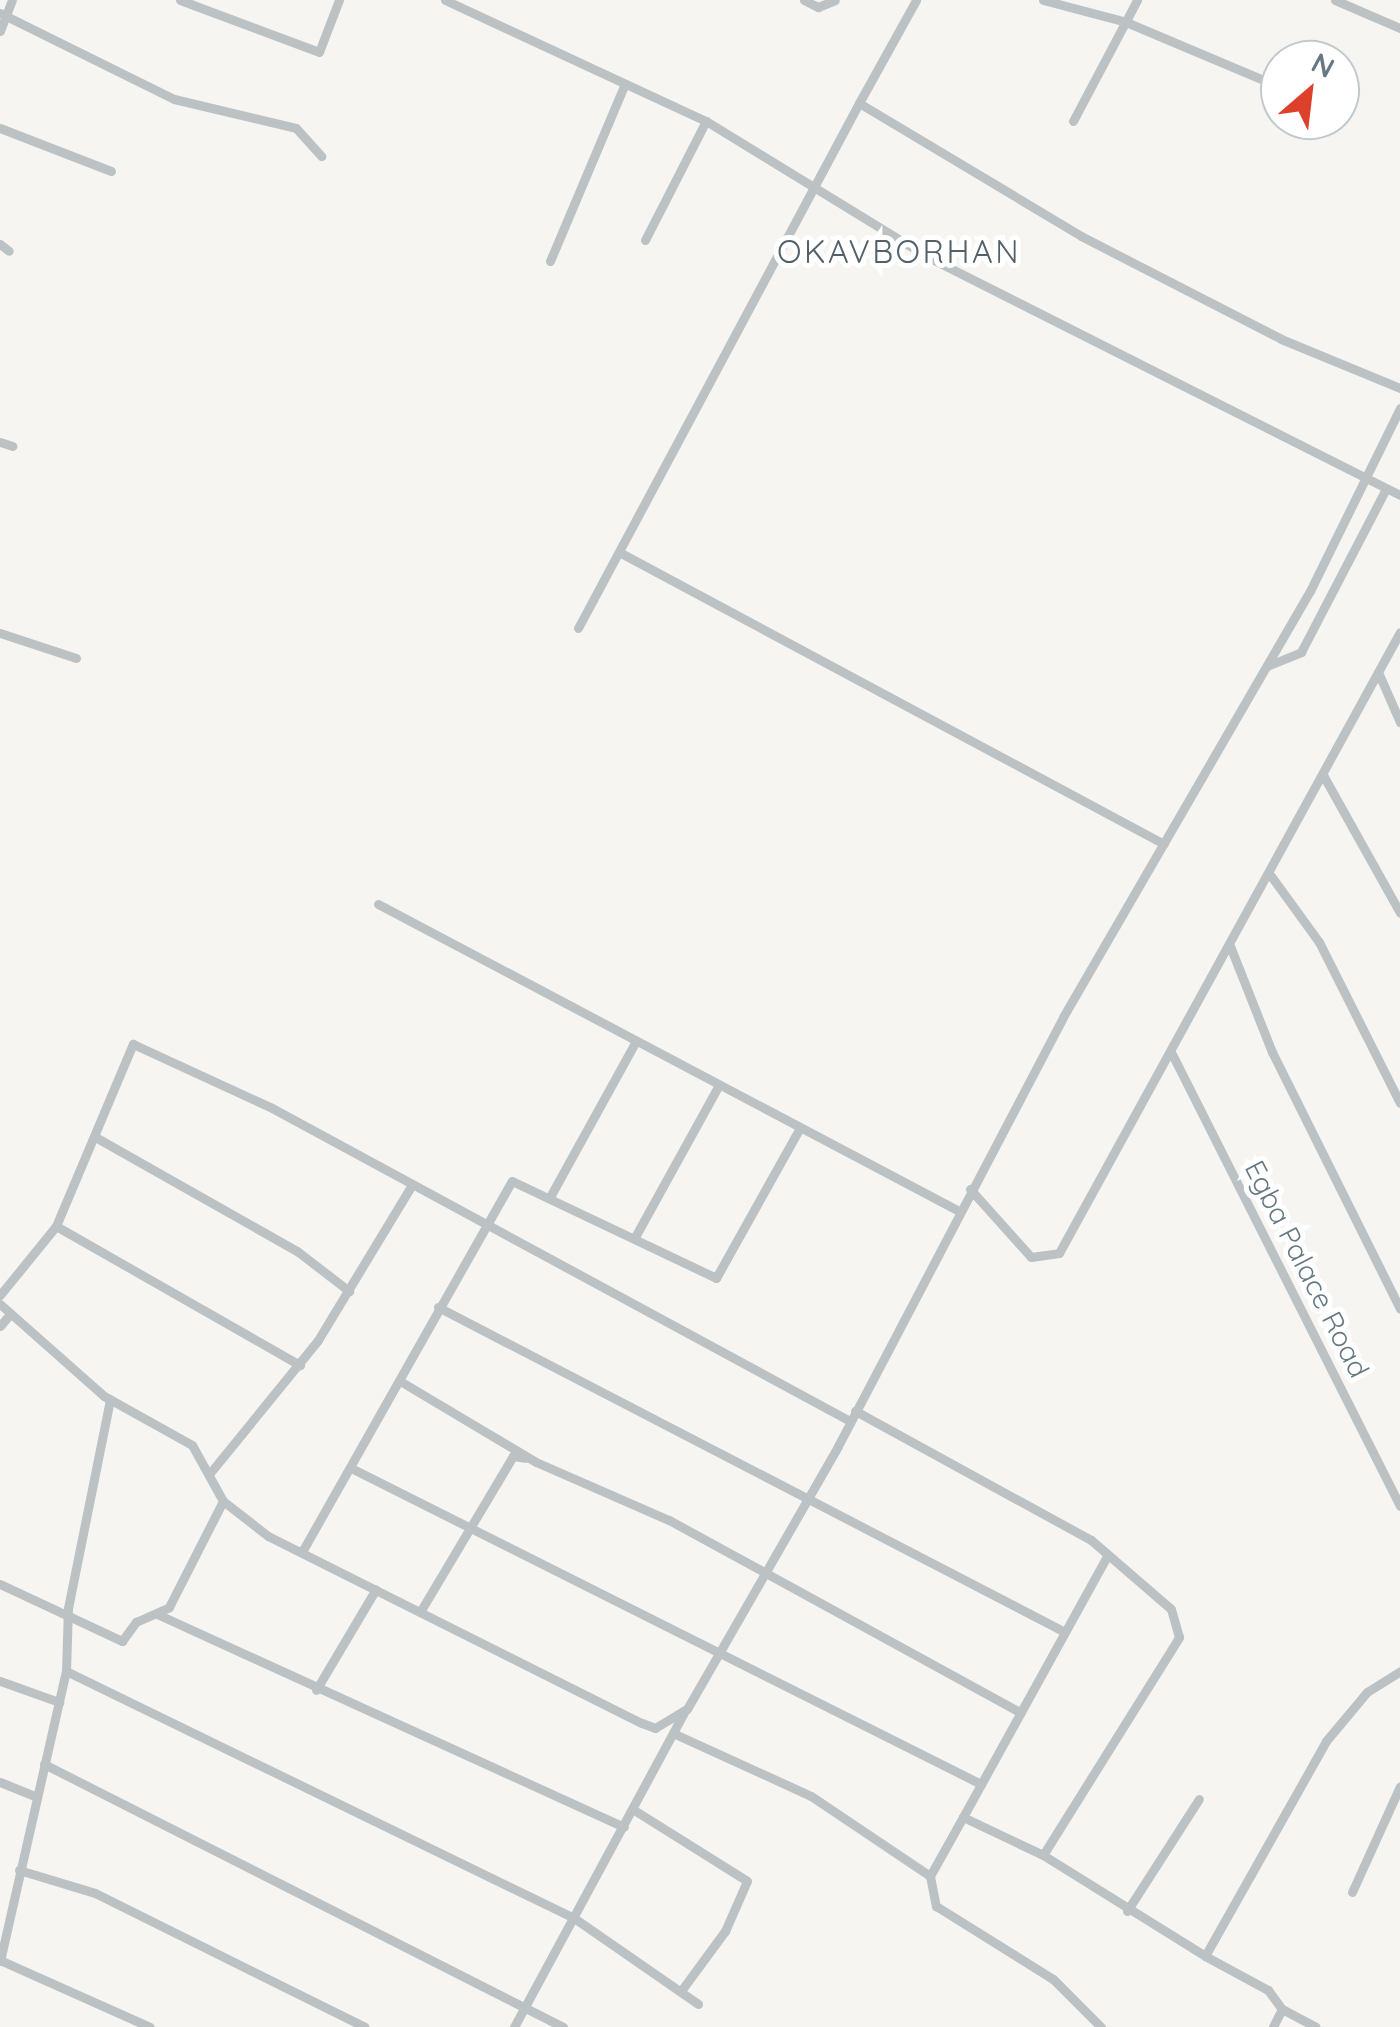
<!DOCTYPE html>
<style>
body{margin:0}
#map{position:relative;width:1400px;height:2027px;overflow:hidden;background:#f6f5f2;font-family:Quicksand,sans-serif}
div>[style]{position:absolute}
.minor>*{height:9px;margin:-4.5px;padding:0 4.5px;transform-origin:4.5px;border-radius:4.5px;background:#bcc2c4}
span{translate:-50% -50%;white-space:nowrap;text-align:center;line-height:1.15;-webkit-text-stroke:10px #fff;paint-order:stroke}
.street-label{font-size:28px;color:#667982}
.quarter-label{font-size:32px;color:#536168;letter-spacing:2.5px}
.north{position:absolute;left:1260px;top:40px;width:100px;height:100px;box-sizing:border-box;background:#fff;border:2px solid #c2c9cd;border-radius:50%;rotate:28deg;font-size:28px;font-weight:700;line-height:40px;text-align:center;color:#667982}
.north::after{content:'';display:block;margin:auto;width:35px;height:45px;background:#dd402b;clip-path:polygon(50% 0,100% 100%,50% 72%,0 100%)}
</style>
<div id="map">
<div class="minor">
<i style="left:180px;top:0;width:148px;rotate:20.5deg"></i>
<i style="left:319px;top:52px;width:56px;rotate:-69deg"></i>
<i style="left:445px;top:0;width:288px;rotate:24.9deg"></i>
<i style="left:706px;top:121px;width:258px;rotate:31.5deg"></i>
<i style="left:926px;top:256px;width:531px;rotate:26.76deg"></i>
<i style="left:804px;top:0;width:16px;rotate:27deg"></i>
<i style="left:818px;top:7px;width:18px;rotate:-22deg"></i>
<i style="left:1043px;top:0;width:86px;rotate:14.8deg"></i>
<i style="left:1126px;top:22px;width:167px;rotate:22.9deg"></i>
<i style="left:1335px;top:0;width:71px;rotate:23.3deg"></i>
<i style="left:0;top:13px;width:194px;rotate:26.3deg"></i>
<i style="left:174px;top:99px;width:125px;rotate:13.4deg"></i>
<i style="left:296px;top:128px;width:38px;rotate:48deg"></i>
<i style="left:0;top:31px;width:33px;rotate:-69deg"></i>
<i style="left:859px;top:103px;width:118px;rotate:-61deg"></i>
<i style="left:1073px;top:121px;width:137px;rotate:-62.1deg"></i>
<i style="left:0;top:128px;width:119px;rotate:21.2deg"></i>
<i style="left:645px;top:240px;width:134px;rotate:-62.9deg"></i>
<i style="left:0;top:244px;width:11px;rotate:38deg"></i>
<i style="left:550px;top:261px;width:190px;rotate:-67.1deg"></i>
<i style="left:0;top:442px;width:13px;rotate:18deg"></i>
<i style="left:619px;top:552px;width:618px;rotate:28.18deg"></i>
<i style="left:578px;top:628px;width:595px;rotate:-61.84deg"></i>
<i style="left:859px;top:103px;width:259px;rotate:30.9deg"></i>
<i style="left:1081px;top:236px;width:225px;rotate:27.2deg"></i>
<i style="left:1281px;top:339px;width:129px;rotate:22.4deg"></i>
<i style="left:0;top:633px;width:80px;rotate:18.2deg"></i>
<i style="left:1267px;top:666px;width:37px;rotate:-22deg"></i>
<i style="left:1301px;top:652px;width:184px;rotate:-62.5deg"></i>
<i style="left:1378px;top:672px;width:55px;rotate:66.3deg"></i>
<i style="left:1323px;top:775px;width:158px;rotate:60.8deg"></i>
<i style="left:1271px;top:876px;width:82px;rotate:54deg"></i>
<i style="left:1319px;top:942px;width:180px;rotate:63.3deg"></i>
<i style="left:378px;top:904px;width:655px;rotate:27.86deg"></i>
<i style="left:1230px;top:946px;width:114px;rotate:68.4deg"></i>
<i style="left:1272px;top:1052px;width:287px;rotate:63.5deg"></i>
<i style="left:1172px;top:1054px;width:506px;rotate:63.23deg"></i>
<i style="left:97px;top:1138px;width:230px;rotate:29.5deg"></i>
<i style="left:297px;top:1251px;width:66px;rotate:37.6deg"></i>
<i style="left:970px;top:1189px;width:91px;rotate:48.1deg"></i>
<i style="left:1031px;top:1257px;width:28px;rotate:-8deg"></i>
<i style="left:1059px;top:1253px;width:708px;rotate:-61.23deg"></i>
<i style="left:551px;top:1195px;width:176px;rotate:-61.1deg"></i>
<i style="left:56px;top:1226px;width:281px;rotate:29.7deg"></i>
<i style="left:635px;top:1237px;width:174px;rotate:-61.1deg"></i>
<i style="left:0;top:1295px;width:89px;rotate:-50.9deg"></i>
<i style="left:56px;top:1226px;width:198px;rotate:-67.1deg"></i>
<i style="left:133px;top:1044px;width:153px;rotate:24.7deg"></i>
<i style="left:272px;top:1108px;width:657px;rotate:28.44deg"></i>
<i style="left:0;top:1304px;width:139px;rotate:41.5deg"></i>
<i style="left:104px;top:1396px;width:101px;rotate:29.1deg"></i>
<i style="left:192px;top:1445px;width:64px;rotate:61deg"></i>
<i style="left:223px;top:1501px;width:57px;rotate:37.9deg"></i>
<i style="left:268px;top:1536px;width:418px;rotate:26.6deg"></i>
<i style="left:642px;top:1723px;width:14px;rotate:21deg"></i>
<i style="left:655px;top:1728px;width:37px;rotate:-31deg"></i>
<i style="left:687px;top:1709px;width:303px;rotate:-60.1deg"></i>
<i style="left:838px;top:1446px;width:484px;rotate:-62.3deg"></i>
<i style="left:1063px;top:1017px;width:492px;rotate:-59.9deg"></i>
<i style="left:1310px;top:591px;width:204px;rotate:-63.8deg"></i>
<i style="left:438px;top:1307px;width:706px;rotate:27.4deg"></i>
<i style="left:0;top:1326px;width:16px;rotate:-50deg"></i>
<i style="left:400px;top:1381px;width:158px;rotate:30.8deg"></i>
<i style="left:536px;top:1462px;width:145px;rotate:23.6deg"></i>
<i style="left:669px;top:1520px;width:401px;rotate:28.7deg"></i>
<i style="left:351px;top:1468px;width:705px;rotate:26.64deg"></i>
<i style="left:210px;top:1473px;width:171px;rotate:-50.9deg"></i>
<i style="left:318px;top:1340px;width:181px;rotate:-58.8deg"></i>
<i style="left:303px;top:1550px;width:424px;rotate:-60.5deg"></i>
<i style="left:512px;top:1181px;width:226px;rotate:25.4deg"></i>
<i style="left:716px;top:1278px;width:172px;rotate:-60.8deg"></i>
<i style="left:0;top:1584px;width:135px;rotate:25deg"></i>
<i style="left:122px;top:1641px;width:24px;rotate:-54deg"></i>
<i style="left:136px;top:1622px;width:36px;rotate:-24deg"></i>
<i style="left:169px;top:1607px;width:119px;rotate:-63deg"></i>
<i style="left:420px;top:1612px;width:182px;rotate:-59.2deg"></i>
<i style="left:513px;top:1456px;width:12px;rotate:9deg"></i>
<i style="left:157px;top:1614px;width:513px;rotate:24.52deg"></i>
<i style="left:66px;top:1671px;width:565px;rotate:25.93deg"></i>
<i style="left:574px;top:1918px;width:151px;rotate:34.7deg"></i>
<i style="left:0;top:1681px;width:63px;rotate:19.6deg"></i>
<i style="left:316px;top:1690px;width:117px;rotate:-59.3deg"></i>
<i style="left:675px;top:1734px;width:149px;rotate:24.5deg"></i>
<i style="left:811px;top:1796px;width:143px;rotate:33.9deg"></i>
<i style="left:930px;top:1876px;width:68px;rotate:-60.8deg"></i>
<i style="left:963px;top:1817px;width:89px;rotate:25.4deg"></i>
<i style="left:1043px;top:1855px;width:257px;rotate:-58deg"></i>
<i style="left:1179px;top:1637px;width:29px;rotate:-106deg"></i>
<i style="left:1171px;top:1609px;width:106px;rotate:-139.2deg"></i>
<i style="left:1091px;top:1540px;width:269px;rotate:-151.3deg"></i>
<i style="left:44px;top:1764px;width:582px;rotate:26.87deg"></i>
<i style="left:0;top:1782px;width:40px;rotate:22deg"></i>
<i style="left:634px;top:1810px;width:133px;rotate:32.1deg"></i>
<i style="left:747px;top:1881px;width:55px;rotate:113.7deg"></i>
<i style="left:725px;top:1931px;width:74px;rotate:126.3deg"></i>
<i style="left:963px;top:1817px;width:296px;rotate:-61.1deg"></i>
<i style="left:1043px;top:1855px;width:191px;rotate:31.9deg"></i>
<i style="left:1205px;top:1956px;width:247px;rotate:-60.6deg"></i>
<i style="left:1326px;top:1741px;width:64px;rotate:-50.1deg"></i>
<i style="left:1367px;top:1692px;width:39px;rotate:-32deg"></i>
<i style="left:19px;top:1870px;width:79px;rotate:16.8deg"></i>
<i style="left:95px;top:1893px;width:301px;rotate:26.4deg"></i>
<i style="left:930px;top:1876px;width:31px;rotate:79deg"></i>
<i style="left:936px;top:1906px;width:138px;rotate:32deg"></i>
<i style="left:1053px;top:1979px;width:68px;rotate:45deg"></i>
<i style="left:1352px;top:1892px;width:116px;rotate:-65.6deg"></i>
<i style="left:1127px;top:1911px;width:133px;rotate:-57.3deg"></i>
<i style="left:1205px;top:1956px;width:72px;rotate:28.4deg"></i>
<i style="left:1268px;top:1990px;width:24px;rotate:54deg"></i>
<i style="left:1282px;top:2009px;width:20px;rotate:117deg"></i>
<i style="left:0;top:1960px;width:164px;rotate:24.1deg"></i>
<i style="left:0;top:1961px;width:297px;rotate:-77.2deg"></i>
<i style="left:66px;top:1671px;width:63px;rotate:-88.2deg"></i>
<i style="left:68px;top:1608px;width:213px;rotate:-78.6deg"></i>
<i style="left:1282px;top:2009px;width:38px;rotate:28deg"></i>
<i style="left:514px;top:2027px;width:359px;rotate:-61.6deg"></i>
</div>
<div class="street-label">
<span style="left:1307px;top:1269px;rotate:63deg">Egba Palace Road</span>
</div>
<div class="quarter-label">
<span style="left:899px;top:251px">OKAVBORHAN</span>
</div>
<div class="north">N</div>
</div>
